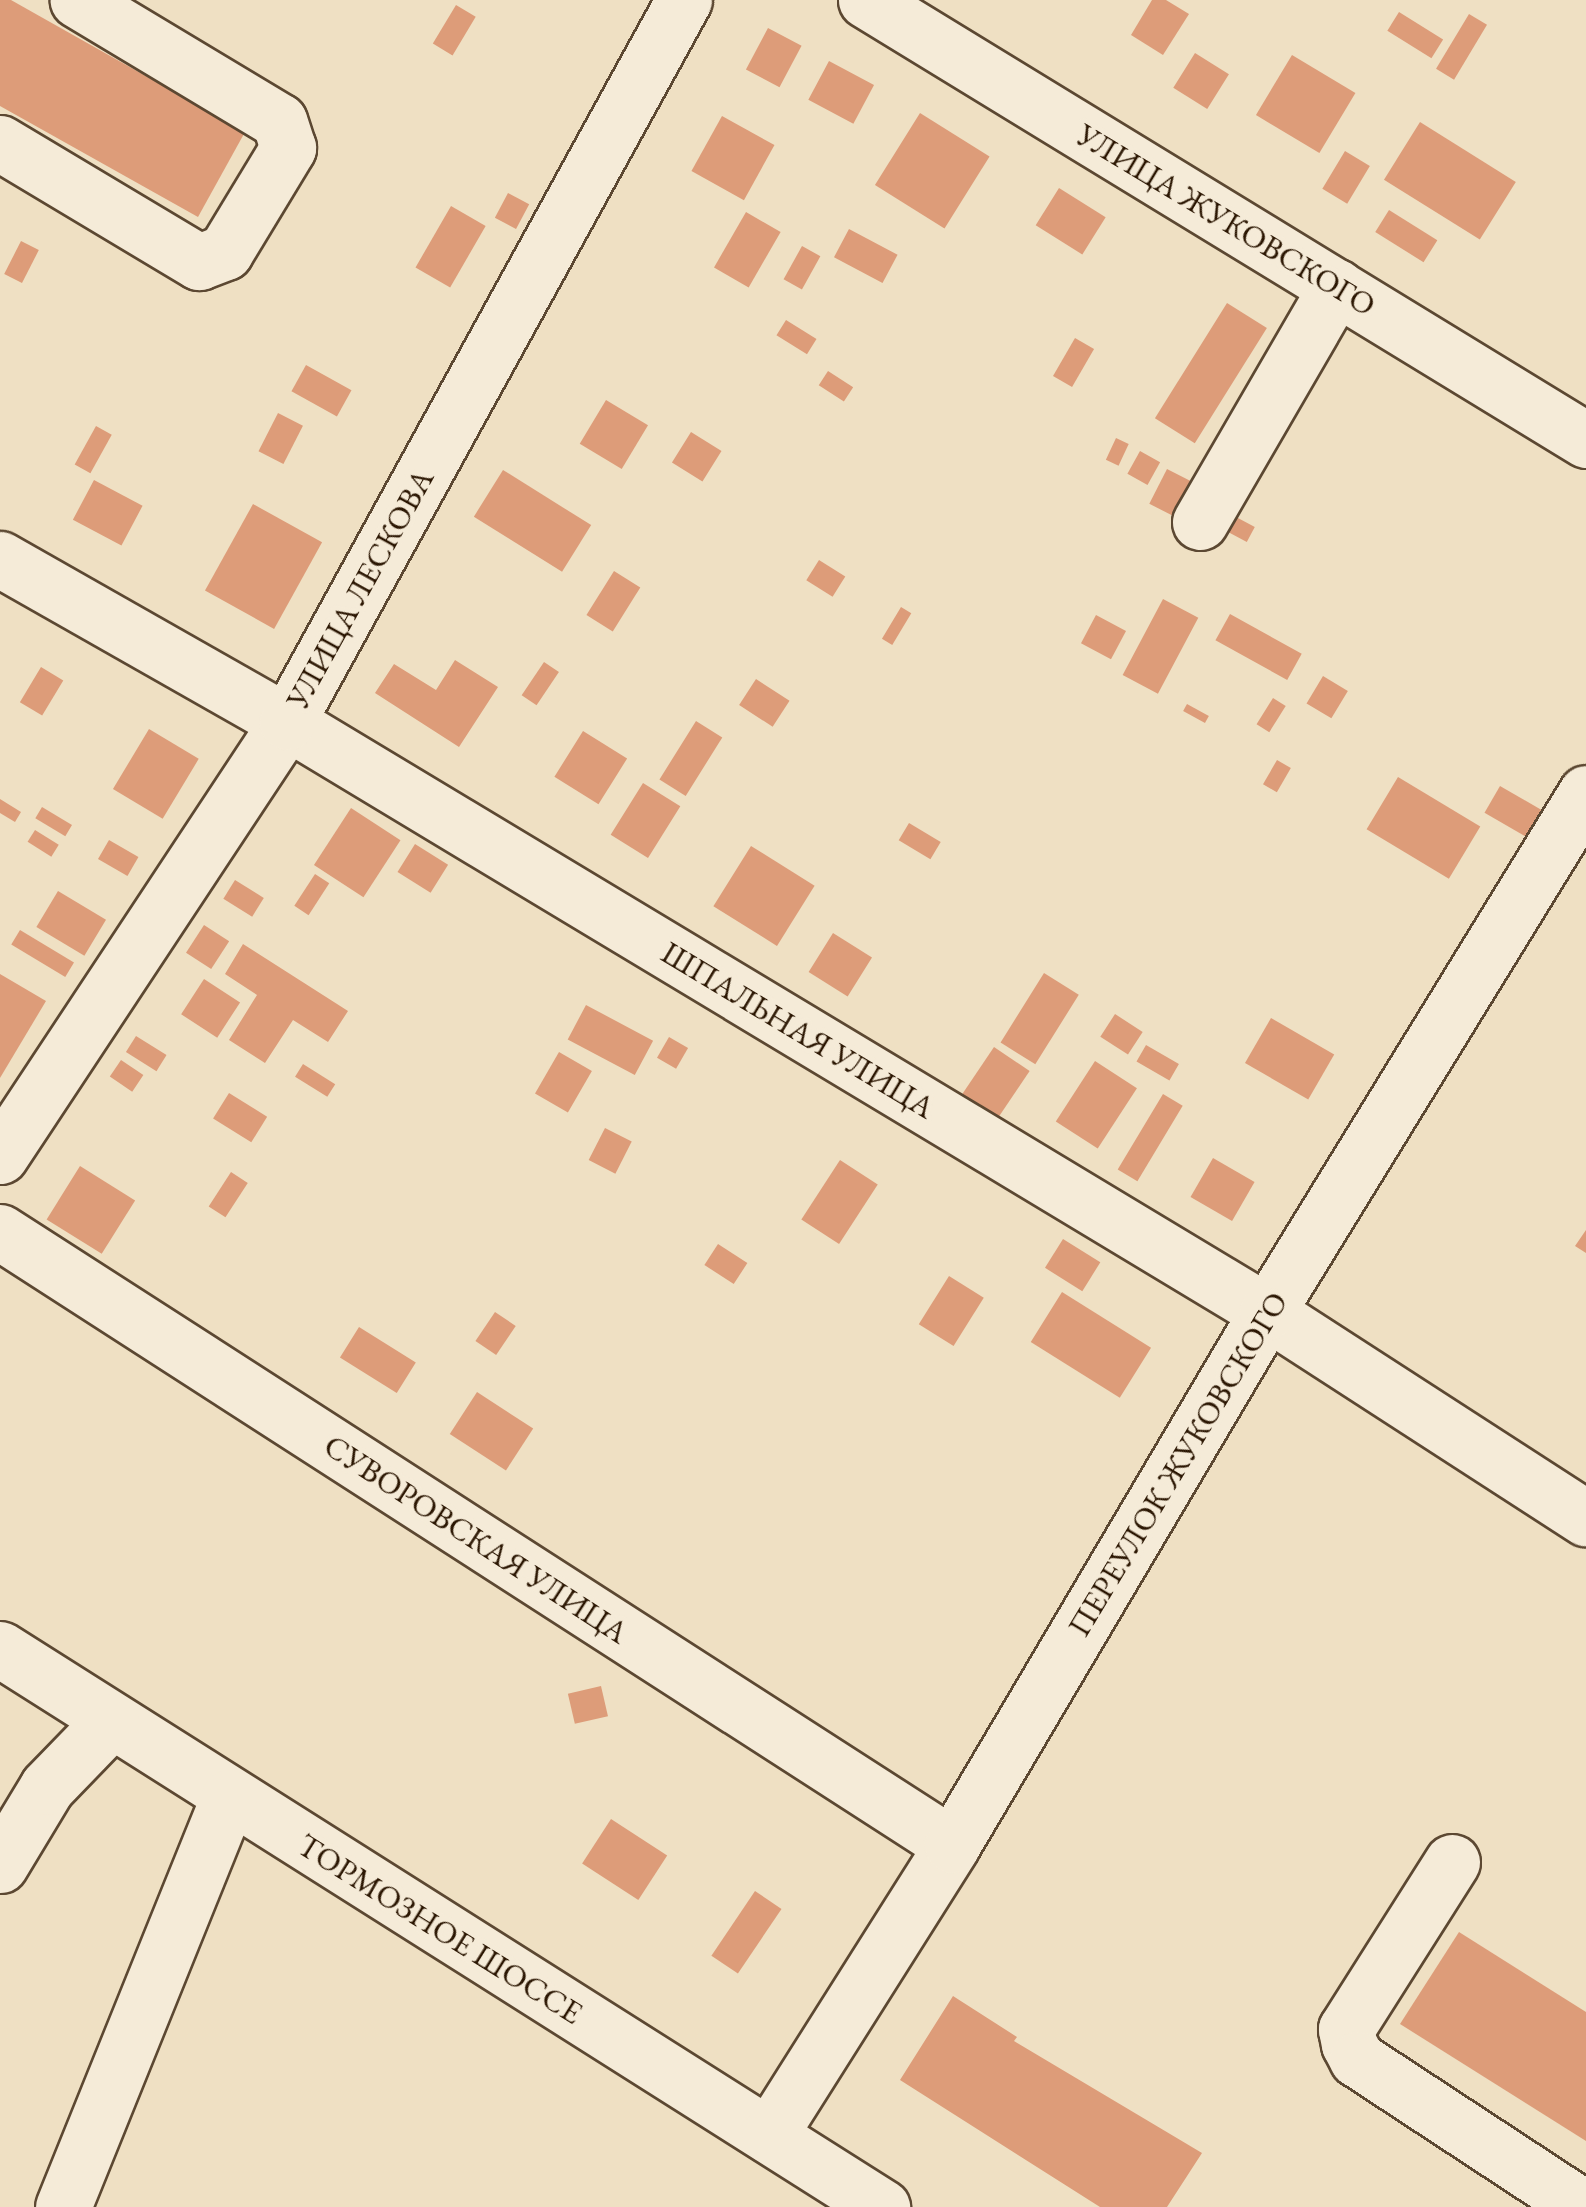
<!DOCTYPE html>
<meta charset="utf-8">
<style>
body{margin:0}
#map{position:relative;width:1586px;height:2207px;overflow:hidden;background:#efe0c3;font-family:"EB Garamond",serif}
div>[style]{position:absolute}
.building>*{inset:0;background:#dd9c79;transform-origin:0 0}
.roads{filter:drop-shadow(2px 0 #5c4832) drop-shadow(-2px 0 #5c4832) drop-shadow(0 2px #5c4832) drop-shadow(0 -2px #5c4832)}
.minor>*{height:55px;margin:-27.5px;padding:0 27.5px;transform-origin:27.5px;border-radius:27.5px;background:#f5ebd8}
span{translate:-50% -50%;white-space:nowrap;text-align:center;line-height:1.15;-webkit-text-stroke:10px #f5ebd8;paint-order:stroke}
.street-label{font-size:32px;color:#2b1602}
</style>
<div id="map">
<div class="building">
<i style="clip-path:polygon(0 0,11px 0,245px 132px,198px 217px,0 106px)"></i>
<i style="clip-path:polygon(1152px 0,1166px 0,1189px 14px,1163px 55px,1131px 35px)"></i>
<i style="left:456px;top:5px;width:23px;height:45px;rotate:31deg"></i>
<i style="left:1399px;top:12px;width:52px;height:22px;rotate:32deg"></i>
<i style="left:1469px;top:14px;width:21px;height:64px;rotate:31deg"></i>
<i style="left:768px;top:28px;width:38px;height:47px;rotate:28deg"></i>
<i style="left:1195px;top:53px;width:40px;height:41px;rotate:32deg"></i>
<i style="left:1292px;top:55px;width:74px;height:70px;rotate:31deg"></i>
<i style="left:829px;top:61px;width:51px;height:44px;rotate:28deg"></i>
<i style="left:920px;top:113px;width:82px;height:85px;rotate:32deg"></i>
<i style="left:722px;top:116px;width:60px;height:63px;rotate:29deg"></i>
<i style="left:1420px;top:122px;width:113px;height:68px;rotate:32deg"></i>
<i style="left:1345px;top:151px;width:29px;height:44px;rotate:31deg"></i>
<i style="left:1059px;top:188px;width:55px;height:44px;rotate:32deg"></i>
<i style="left:508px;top:193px;width:24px;height:28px;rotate:28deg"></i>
<i style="left:451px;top:206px;width:40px;height:71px;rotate:30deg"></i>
<i style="left:1389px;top:210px;width:57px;height:26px;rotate:32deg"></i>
<i style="left:746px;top:212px;width:40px;height:64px;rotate:30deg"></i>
<i style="left:849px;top:229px;width:55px;height:32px;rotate:28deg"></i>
<i style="left:21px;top:241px;width:20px;height:37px;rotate:27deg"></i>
<i style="left:802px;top:246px;width:21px;height:38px;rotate:29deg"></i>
<i style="left:1227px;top:303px;width:47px;height:136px;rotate:32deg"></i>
<i style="left:786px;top:320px;width:36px;height:18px;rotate:32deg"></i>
<i style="left:1075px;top:338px;width:22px;height:44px;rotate:30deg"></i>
<i style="left:306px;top:365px;width:52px;height:30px;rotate:29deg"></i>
<i style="left:828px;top:371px;width:30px;height:17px;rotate:33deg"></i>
<i style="left:606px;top:400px;width:49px;height:51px;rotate:31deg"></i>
<i style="left:278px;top:413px;width:28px;height:43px;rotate:27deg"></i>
<i style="left:96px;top:426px;width:18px;height:44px;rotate:29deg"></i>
<i style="left:691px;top:432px;width:36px;height:36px;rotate:32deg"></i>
<i style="left:1116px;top:438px;width:14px;height:24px;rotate:25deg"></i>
<i style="left:1140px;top:451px;width:23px;height:26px;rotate:29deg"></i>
<i style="left:1167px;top:469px;width:27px;height:39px;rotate:27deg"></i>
<i style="left:503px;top:470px;width:104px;height:55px;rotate:32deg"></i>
<i style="left:94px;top:480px;width:55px;height:45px;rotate:28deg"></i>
<i style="left:253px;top:504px;width:79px;height:99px;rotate:29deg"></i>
<i style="left:1223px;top:510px;width:36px;height:17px;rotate:28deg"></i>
<i style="left:819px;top:560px;width:31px;height:24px;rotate:32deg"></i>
<i style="left:614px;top:571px;width:31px;height:52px;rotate:32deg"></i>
<i style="left:1163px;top:599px;width:40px;height:86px;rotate:28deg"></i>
<i style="left:901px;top:607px;width:12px;height:37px;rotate:31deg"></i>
<i style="left:1230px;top:614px;width:82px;height:30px;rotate:29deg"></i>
<i style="left:1096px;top:615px;width:34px;height:32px;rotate:28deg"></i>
<i style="clip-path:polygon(455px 660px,498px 687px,459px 747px,375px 693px,394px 664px,436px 690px)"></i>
<i style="left:544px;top:662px;width:18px;height:40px;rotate:34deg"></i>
<i style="left:41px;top:667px;width:26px;height:41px;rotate:31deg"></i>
<i style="left:1323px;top:676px;width:29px;height:32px;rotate:31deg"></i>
<i style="left:756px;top:679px;width:40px;height:31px;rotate:33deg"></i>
<i style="left:1273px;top:698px;width:15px;height:31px;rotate:32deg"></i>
<i style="left:1187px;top:704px;width:25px;height:8px;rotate:29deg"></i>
<i style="left:696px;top:721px;width:31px;height:69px;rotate:32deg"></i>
<i style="left:149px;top:729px;width:58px;height:70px;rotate:31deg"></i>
<i style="left:583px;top:731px;width:52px;height:54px;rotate:32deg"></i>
<i style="left:1277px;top:760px;width:16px;height:28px;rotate:30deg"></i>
<i style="left:1398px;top:777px;width:96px;height:61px;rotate:31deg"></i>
<i style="left:643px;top:783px;width:44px;height:61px;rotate:32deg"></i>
<i style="left:1500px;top:786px;width:56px;height:31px;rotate:30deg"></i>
<i style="clip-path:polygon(0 799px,21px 812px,15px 822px,0 813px)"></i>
<i style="left:42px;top:807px;width:35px;height:13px;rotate:31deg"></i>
<i style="left:351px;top:808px;width:59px;height:68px;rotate:33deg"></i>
<i style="left:909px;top:823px;width:37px;height:20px;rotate:31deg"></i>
<i style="left:35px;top:830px;width:28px;height:14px;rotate:32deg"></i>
<i style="left:109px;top:840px;width:34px;height:22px;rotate:30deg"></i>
<i style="left:415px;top:844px;width:39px;height:33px;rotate:32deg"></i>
<i style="left:751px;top:846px;width:75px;height:71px;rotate:32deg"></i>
<i style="left:315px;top:874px;width:17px;height:38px;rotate:33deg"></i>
<i style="left:235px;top:880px;width:34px;height:22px;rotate:32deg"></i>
<i style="left:58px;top:891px;width:56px;height:42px;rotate:31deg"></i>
<i style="left:204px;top:925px;width:30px;height:33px;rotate:33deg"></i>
<i style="left:20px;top:930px;width:63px;height:17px;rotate:31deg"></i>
<i style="left:833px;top:933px;width:46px;height:46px;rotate:32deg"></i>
<i style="clip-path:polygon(243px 944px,348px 1011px,328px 1042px,293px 1020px,265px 1063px,229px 1040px,257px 995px,225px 974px)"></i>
<i style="left:1044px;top:973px;width:41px;height:82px;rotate:32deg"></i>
<i style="clip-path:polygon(0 974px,46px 1001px,0 1078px)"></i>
<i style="left:204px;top:979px;width:43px;height:42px;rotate:33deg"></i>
<i style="left:586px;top:1005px;width:76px;height:39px;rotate:28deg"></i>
<i style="left:1115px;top:1014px;width:33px;height:27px;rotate:33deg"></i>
<i style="left:1271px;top:1018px;width:73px;height:52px;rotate:30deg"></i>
<i style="left:136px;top:1036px;width:36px;height:19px;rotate:32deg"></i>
<i style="left:669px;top:1037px;width:22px;height:24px;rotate:30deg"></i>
<i style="left:1146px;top:1045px;width:38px;height:19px;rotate:30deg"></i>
<i style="left:994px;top:1047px;width:43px;height:57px;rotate:34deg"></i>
<i style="left:559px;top:1052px;width:38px;height:48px;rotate:30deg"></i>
<i style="left:121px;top:1060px;width:27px;height:20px;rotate:34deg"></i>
<i style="left:1095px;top:1061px;width:50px;height:72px;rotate:33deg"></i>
<i style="left:303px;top:1064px;width:38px;height:15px;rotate:32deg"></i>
<i style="left:229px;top:1093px;width:45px;height:30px;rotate:32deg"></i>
<i style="left:1163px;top:1094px;width:23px;height:88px;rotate:31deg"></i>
<i style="left:605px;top:1128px;width:30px;height:36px;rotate:27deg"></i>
<i style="left:1213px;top:1158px;width:48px;height:45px;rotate:30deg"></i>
<i style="left:840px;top:1160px;width:45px;height:71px;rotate:33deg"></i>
<i style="left:80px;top:1166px;width:65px;height:63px;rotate:32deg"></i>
<i style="left:231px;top:1172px;width:20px;height:41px;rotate:33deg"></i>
<i style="clip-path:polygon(1586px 1230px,1586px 1253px,1575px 1246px)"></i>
<i style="left:1063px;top:1239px;width:44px;height:34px;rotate:32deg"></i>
<i style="left:718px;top:1244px;width:35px;height:25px;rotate:33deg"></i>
<i style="left:949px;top:1276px;width:41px;height:57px;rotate:32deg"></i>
<i style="left:1062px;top:1292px;width:105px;height:59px;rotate:32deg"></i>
<i style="left:495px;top:1312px;width:25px;height:35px;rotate:34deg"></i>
<i style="left:359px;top:1327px;width:67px;height:36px;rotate:32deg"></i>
<i style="left:477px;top:1392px;width:67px;height:50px;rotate:33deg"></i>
<i style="left:601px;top:1686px;width:31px;height:34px;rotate:77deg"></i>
<i style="left:611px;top:1819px;width:67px;height:53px;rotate:33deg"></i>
<i style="left:755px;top:1891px;width:32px;height:78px;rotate:34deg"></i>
<i style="clip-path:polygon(1459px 1932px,1586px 2012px,1586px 2141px,1400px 2024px)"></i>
<i style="clip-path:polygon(953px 1996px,1017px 2037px,1014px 2041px,1202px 2153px,1167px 2207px,1100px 2207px,900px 2080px)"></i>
</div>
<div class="roads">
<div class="minor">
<i style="left:866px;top:0;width:844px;rotate:31.43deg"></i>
<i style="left:0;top:143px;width:232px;rotate:30.9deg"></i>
<i style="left:199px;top:262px;width:28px;rotate:-21deg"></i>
<i style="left:225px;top:252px;width:122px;rotate:-58.8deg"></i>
<i style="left:288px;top:148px;width:28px;rotate:-108deg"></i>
<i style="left:279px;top:121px;width:235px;rotate:-149deg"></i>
<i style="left:1200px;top:522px;width:272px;rotate:-59.9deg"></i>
<i style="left:0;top:559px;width:330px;rotate:29.6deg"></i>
<i style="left:287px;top:722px;width:1144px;rotate:31.05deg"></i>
<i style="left:1267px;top:1312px;width:380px;rotate:32.9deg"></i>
<i style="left:0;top:1156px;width:520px;rotate:-56.52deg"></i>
<i style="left:287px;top:722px;width:824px;rotate:-61.2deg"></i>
<i style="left:0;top:1232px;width:1132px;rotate:32.78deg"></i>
<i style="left:0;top:1649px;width:1044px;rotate:32.32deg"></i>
<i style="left:1452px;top:1862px;width:198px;rotate:122.4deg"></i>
<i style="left:1346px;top:2029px;width:15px;rotate:79deg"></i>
<i style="left:1349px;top:2044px;width:17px;rotate:62deg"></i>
<i style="left:1357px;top:2059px;width:269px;rotate:33.3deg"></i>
<i style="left:0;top:1865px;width:91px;rotate:-58.9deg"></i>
<i style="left:47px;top:1787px;width:92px;rotate:-45.9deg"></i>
<i style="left:769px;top:2135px;width:343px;rotate:-57.7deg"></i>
<i style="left:952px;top:1845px;width:619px;rotate:-59.42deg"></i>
<i style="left:1267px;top:1312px;width:609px;rotate:-58.42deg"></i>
<i style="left:63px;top:2207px;width:442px;rotate:-68deg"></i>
</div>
</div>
<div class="street-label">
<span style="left:1226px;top:220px;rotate:31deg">УЛИЦА ЖУКОВСКОГО</span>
<span style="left:360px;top:589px;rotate:-61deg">УЛИЦА ЛЕСКОВА</span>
<span style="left:798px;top:1030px;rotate:31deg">ШПАЛЬНАЯ УЛИЦА</span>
<span style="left:1178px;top:1464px;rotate:-59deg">ПЕРЕУЛОК ЖУКОВСКОГО</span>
<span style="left:476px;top:1539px;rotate:33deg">СУВОРОВСКАЯ УЛИЦА</span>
<span style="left:440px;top:1929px;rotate:32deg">ТОРМОЗНОЕ ШОССЕ</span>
</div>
</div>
